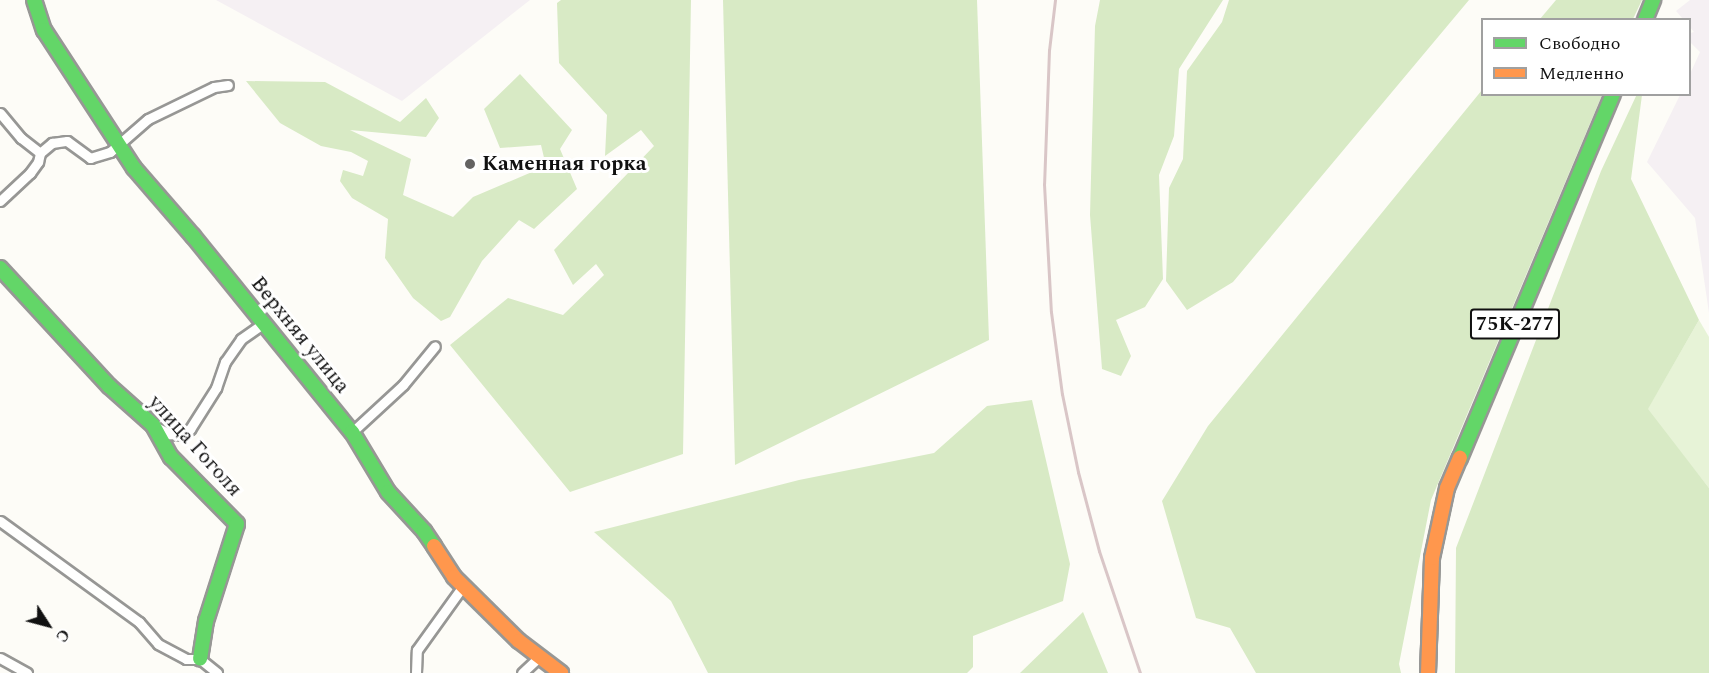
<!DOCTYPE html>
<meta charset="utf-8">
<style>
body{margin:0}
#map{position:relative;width:1709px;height:673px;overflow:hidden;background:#fdfcf7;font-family:Spectral,serif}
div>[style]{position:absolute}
.industrial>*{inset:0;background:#f5f0f3}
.green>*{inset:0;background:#e7f3d7}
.forest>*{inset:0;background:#d8eac5}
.roads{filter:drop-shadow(2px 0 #979795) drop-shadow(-2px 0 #979795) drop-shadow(0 2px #979795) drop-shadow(0 -2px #979795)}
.street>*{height:9px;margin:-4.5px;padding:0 4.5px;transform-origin:4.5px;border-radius:4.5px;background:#fffffe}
.fast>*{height:14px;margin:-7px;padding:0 7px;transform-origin:7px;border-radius:7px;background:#63d668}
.slow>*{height:14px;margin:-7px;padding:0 7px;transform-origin:7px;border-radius:7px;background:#ff974d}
.rail>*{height:3px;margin:-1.5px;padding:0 1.5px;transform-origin:1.5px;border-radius:1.5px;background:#d9c6c7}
.dots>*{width:16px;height:16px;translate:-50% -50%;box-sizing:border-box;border:3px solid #fff;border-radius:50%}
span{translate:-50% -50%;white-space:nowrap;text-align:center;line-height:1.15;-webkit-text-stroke:6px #fff;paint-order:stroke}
.shield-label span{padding:2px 4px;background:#fff;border:2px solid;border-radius:4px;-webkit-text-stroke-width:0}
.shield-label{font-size:20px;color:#111;font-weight:700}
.poi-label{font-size:21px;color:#111;font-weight:700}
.left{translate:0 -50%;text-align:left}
.street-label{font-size:21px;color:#111}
.legend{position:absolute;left:1481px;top:18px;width:210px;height:78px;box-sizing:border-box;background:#fff;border:2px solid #a0a0a0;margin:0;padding:8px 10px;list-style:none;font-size:18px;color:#111}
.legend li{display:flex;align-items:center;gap:12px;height:30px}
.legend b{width:30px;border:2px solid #a0a0a0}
.north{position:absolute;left:18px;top:595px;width:60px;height:60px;-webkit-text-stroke:4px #fff;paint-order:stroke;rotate:126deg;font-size:16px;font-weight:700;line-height:24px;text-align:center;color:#111}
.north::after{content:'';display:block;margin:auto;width:21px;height:27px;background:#111;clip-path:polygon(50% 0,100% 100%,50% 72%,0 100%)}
</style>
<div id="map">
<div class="industrial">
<i style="clip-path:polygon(216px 0,530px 0,402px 101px)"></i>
<i style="clip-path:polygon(1690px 0,1709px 0,1709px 313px,1695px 218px,1647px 162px,1680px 95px,1690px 94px,1690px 74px,1700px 52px,1690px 42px,1690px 33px,1694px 32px,1690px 27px,1690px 20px,1683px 19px,1676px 11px)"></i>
</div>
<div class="green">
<i style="clip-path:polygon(1699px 320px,1709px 337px,1709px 488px,1647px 410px)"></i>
</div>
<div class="forest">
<i style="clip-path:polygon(561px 0,691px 0,683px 454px,570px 492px,450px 345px,508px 298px,563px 315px,604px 275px,596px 264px,573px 285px,554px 250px,654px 146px,641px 130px,605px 156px,607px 115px,559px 63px,557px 3px)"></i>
<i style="clip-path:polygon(723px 0,977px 0,989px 340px,735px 465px)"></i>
<i style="clip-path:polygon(1100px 0,1223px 0,1179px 69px,1174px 136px,1159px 175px,1163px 279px,1145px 307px,1116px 320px,1131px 356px,1121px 376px,1102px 369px,1090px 215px,1095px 26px)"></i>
<i style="clip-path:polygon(1229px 0,1469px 0,1233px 282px,1187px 310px,1166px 281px,1169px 188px,1183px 159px,1187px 71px,1222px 22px)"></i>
<i style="clip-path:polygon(1556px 0,1642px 0,1633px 19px,1540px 19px)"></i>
<i style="clip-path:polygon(520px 74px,572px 130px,560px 149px,577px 189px,534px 229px,519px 220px,482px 261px,450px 317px,441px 321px,413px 298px,385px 258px,388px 219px,352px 198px,340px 181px,343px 170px,363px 176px,368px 161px,351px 152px,321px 146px,280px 123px,246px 81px,325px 82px,400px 122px,426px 98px,439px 118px,426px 137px,350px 130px,411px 159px,403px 195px,453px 217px,473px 197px,546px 166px,541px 145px,500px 148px,484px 109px)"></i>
<i style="clip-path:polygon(1482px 90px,1482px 94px,1602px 95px,1431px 500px,1399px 664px,1401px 673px,1256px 673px,1230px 628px,1196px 618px,1162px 501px,1208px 426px)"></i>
<i style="clip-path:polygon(1637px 94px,1642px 95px,1631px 179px,1699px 320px,1648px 409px,1709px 488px,1709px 673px,1455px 673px,1456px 548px,1601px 171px)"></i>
<i style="clip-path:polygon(1032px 400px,1070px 564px,1063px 601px,973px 636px,973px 667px,967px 673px,708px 673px,671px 601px,594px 532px,799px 480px,934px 453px,987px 406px)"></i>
<i style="clip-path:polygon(1083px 612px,1108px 673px,1020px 673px)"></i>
</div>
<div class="roads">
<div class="street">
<i style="left:0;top:113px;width:33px;rotate:50deg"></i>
<i style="left:21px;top:138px;width:24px;rotate:38deg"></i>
<i style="left:0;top:201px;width:41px;rotate:-43deg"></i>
<i style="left:30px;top:173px;width:14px;rotate:-54deg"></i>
<i style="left:38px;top:162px;width:9px;rotate:-77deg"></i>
<i style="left:40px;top:153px;width:16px;rotate:-40deg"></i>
<i style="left:52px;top:143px;width:15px;rotate:-8deg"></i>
<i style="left:67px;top:141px;width:29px;rotate:36deg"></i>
<i style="left:90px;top:158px;width:21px;rotate:-17deg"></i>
<i style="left:110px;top:152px;width:50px;rotate:-41deg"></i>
<i style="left:148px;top:119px;width:73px;rotate:-25.9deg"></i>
<i style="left:214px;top:87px;width:14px;rotate:-8deg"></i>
<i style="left:154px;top:426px;width:18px;rotate:27deg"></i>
<i style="left:170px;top:434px;width:10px;rotate:6deg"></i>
<i style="left:180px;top:435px;width:12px;rotate:-31deg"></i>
<i style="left:190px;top:429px;width:49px;rotate:-57.6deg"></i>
<i style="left:216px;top:388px;width:28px;rotate:-71deg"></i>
<i style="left:225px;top:362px;width:28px;rotate:-55deg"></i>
<i style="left:241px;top:339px;width:28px;rotate:-35deg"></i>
<i style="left:352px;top:432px;width:69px;rotate:-42.7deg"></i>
<i style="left:403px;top:385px;width:50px;rotate:-50.6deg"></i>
<i style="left:0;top:521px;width:172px;rotate:36deg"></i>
<i style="left:139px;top:622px;width:29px;rotate:49deg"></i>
<i style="left:158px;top:644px;width:32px;rotate:28deg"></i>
<i style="left:186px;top:659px;width:14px"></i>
<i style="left:200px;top:659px;width:22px;rotate:39deg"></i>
<i style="left:0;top:658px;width:31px;rotate:29deg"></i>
<i style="left:416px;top:673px;width:23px;rotate:-88deg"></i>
<i style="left:417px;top:650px;width:79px;rotate:-54.3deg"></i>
<i style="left:522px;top:673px;width:23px;rotate:-43deg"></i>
</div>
<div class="fast">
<i style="left:34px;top:0;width:32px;rotate:72deg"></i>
<i style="left:44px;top:30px;width:165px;rotate:56.9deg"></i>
<i style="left:134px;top:168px;width:90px;rotate:49.1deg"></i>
<i style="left:193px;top:236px;width:252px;rotate:51deg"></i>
<i style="left:352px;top:432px;width:70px;rotate:59deg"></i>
<i style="left:388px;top:492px;width:53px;rotate:47.3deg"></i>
<i style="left:424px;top:531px;width:18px;rotate:56deg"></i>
<i style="left:1645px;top:20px;width:22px;rotate:-68deg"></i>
<i style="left:0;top:268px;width:161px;rotate:47.3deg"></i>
<i style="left:109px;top:386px;width:59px;rotate:41.6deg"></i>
<i style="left:153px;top:425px;width:37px;rotate:61deg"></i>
<i style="left:171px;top:457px;width:94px;rotate:45.4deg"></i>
<i style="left:237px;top:524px;width:102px;rotate:107.7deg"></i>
<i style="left:206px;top:621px;width:38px;rotate:99deg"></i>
<i style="left:1460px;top:458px;width:395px;rotate:-67.2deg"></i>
</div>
<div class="slow">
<i style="left:434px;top:546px;width:37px;rotate:57deg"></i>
<i style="left:454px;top:577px;width:91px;rotate:44.6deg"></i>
<i style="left:519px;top:641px;width:53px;rotate:37.3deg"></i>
<i style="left:1428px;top:673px;width:115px;rotate:-88deg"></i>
<i style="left:1432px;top:558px;width:72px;rotate:-77.9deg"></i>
<i style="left:1447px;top:488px;width:33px;rotate:-67deg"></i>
</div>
</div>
<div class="rail">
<i style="left:1055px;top:0;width:50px;rotate:96.8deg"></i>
<i style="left:1049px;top:50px;width:134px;rotate:92.1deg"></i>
<i style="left:1044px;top:184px;width:128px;rotate:86.9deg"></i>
<i style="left:1051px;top:312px;width:83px;rotate:82.4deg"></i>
<i style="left:1062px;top:394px;width:80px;rotate:78.4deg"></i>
<i style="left:1078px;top:472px;width:82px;rotate:75.1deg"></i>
<i style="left:1099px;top:551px;width:129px;rotate:71.4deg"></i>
</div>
<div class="dots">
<i style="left:470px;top:164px;background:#646362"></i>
</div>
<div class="shield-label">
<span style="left:1515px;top:324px">75К-277</span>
</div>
<div class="poi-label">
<span class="left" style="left:482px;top:164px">Каменная горка</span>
</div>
<div class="street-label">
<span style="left:300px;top:335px;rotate:51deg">Верхняя улица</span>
<span style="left:195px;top:446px;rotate:48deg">улица Гоголя</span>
</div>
<ul class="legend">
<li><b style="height:8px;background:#63d668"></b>Свободно</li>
<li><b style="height:8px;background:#ff974d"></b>Медленно</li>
</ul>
<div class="north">С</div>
</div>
